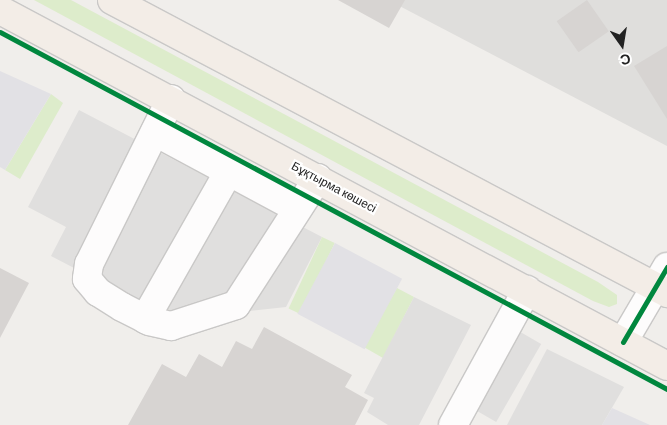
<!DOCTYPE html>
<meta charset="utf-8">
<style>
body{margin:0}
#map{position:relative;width:667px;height:425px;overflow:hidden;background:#f0eeeb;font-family:Barlow,sans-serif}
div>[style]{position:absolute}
.residential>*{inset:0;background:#dfdedc}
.grass>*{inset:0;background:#ddeccb;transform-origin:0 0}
.parking>*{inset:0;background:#e0dfde;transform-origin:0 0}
.plaza>*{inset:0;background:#e2e1e5;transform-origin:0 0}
.building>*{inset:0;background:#d7d4d2;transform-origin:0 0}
.roads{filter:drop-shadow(1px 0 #c9c8c7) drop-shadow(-1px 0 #c9c8c7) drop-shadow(0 1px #c9c8c7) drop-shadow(0 -1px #c9c8c7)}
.minor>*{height:28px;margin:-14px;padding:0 14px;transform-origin:14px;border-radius:14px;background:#fdfcfc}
.major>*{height:28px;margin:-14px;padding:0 14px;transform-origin:14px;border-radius:14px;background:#f3ede7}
.cycleway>*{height:5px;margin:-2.5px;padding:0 2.5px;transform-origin:2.5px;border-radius:2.5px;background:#00873e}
span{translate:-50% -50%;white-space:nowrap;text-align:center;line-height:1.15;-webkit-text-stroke:4.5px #fff;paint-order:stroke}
.street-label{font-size:12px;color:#222}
.north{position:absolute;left:597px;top:20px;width:50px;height:50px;-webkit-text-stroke:4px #fff;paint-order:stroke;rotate:167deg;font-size:14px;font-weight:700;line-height:20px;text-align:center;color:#222}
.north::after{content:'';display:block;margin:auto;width:18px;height:22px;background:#222;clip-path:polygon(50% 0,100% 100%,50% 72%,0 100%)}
</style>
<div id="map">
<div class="residential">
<i style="clip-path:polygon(388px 0,667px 0,667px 146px)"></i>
</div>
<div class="grass">
<i style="clip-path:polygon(34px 0,71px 0,598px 282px,617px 295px,617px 304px,609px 307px,593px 301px)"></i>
<i style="clip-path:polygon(51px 94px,63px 103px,20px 179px,5px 170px)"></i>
<i style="left:322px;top:237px;width:14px;height:79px;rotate:25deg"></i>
<i style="clip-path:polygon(397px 288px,414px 297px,383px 358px,362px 346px)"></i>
</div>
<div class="parking">
<i style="clip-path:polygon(79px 110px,322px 237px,286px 307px,223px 314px,195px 331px,51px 256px,66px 227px,28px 207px)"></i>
<i style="clip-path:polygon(414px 297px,471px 325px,419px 425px,388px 425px,367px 412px,374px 398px,364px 393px)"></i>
<i style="left:510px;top:326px;width:36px;height:90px;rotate:30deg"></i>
<i style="clip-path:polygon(547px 349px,624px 387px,602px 425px,507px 425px)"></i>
</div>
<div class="plaza">
<i style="clip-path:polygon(0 71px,51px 94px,5px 170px,0 167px)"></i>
<i style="left:335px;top:243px;width:76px;height:80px;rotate:28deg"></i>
<i style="clip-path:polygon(612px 408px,650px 425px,602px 425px)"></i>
</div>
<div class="building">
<i style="clip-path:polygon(338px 0,405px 0,389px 28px)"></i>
<i style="left:587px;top:0;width:38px;height:37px;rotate:55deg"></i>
<i style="clip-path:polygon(667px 46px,667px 119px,634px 66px)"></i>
<i style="clip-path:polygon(0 268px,29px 283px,0 338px)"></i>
<i style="clip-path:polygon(264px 327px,352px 375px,345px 387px,368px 400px,355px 425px,128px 425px,162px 364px,186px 377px,199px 354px,222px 367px,236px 341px,252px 349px)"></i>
</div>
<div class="roads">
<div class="minor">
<i style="left:171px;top:99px;width:184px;rotate:116.4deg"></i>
<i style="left:89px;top:264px;width:15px;rotate:98deg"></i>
<i style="left:87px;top:279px;width:17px;rotate:50deg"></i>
<i style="left:98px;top:292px;width:28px;rotate:32deg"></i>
<i style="left:122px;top:307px;width:30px;rotate:27deg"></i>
<i style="left:149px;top:321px;width:23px;rotate:13deg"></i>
<i style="left:171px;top:326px;width:68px;rotate:-17.9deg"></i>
<i style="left:236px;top:305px;width:151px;rotate:-57.2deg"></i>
<i style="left:155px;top:132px;width:161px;rotate:28.2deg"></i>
<i style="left:145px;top:319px;width:170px;rotate:-60.4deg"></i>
<i style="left:623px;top:342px;width:87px;rotate:-59.6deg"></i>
<i style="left:453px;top:425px;width:154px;rotate:-61.3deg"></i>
</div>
<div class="major">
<i style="left:112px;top:0;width:628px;rotate:27.83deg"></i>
<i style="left:0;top:10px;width:756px;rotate:28.09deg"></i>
</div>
</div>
<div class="cycleway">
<i style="left:0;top:32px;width:757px;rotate:28.16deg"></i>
<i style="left:623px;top:342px;width:87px;rotate:-59.6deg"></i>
</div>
<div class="street-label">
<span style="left:334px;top:187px;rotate:28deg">Бұқтырма көшесі</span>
</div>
<div class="north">С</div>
</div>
